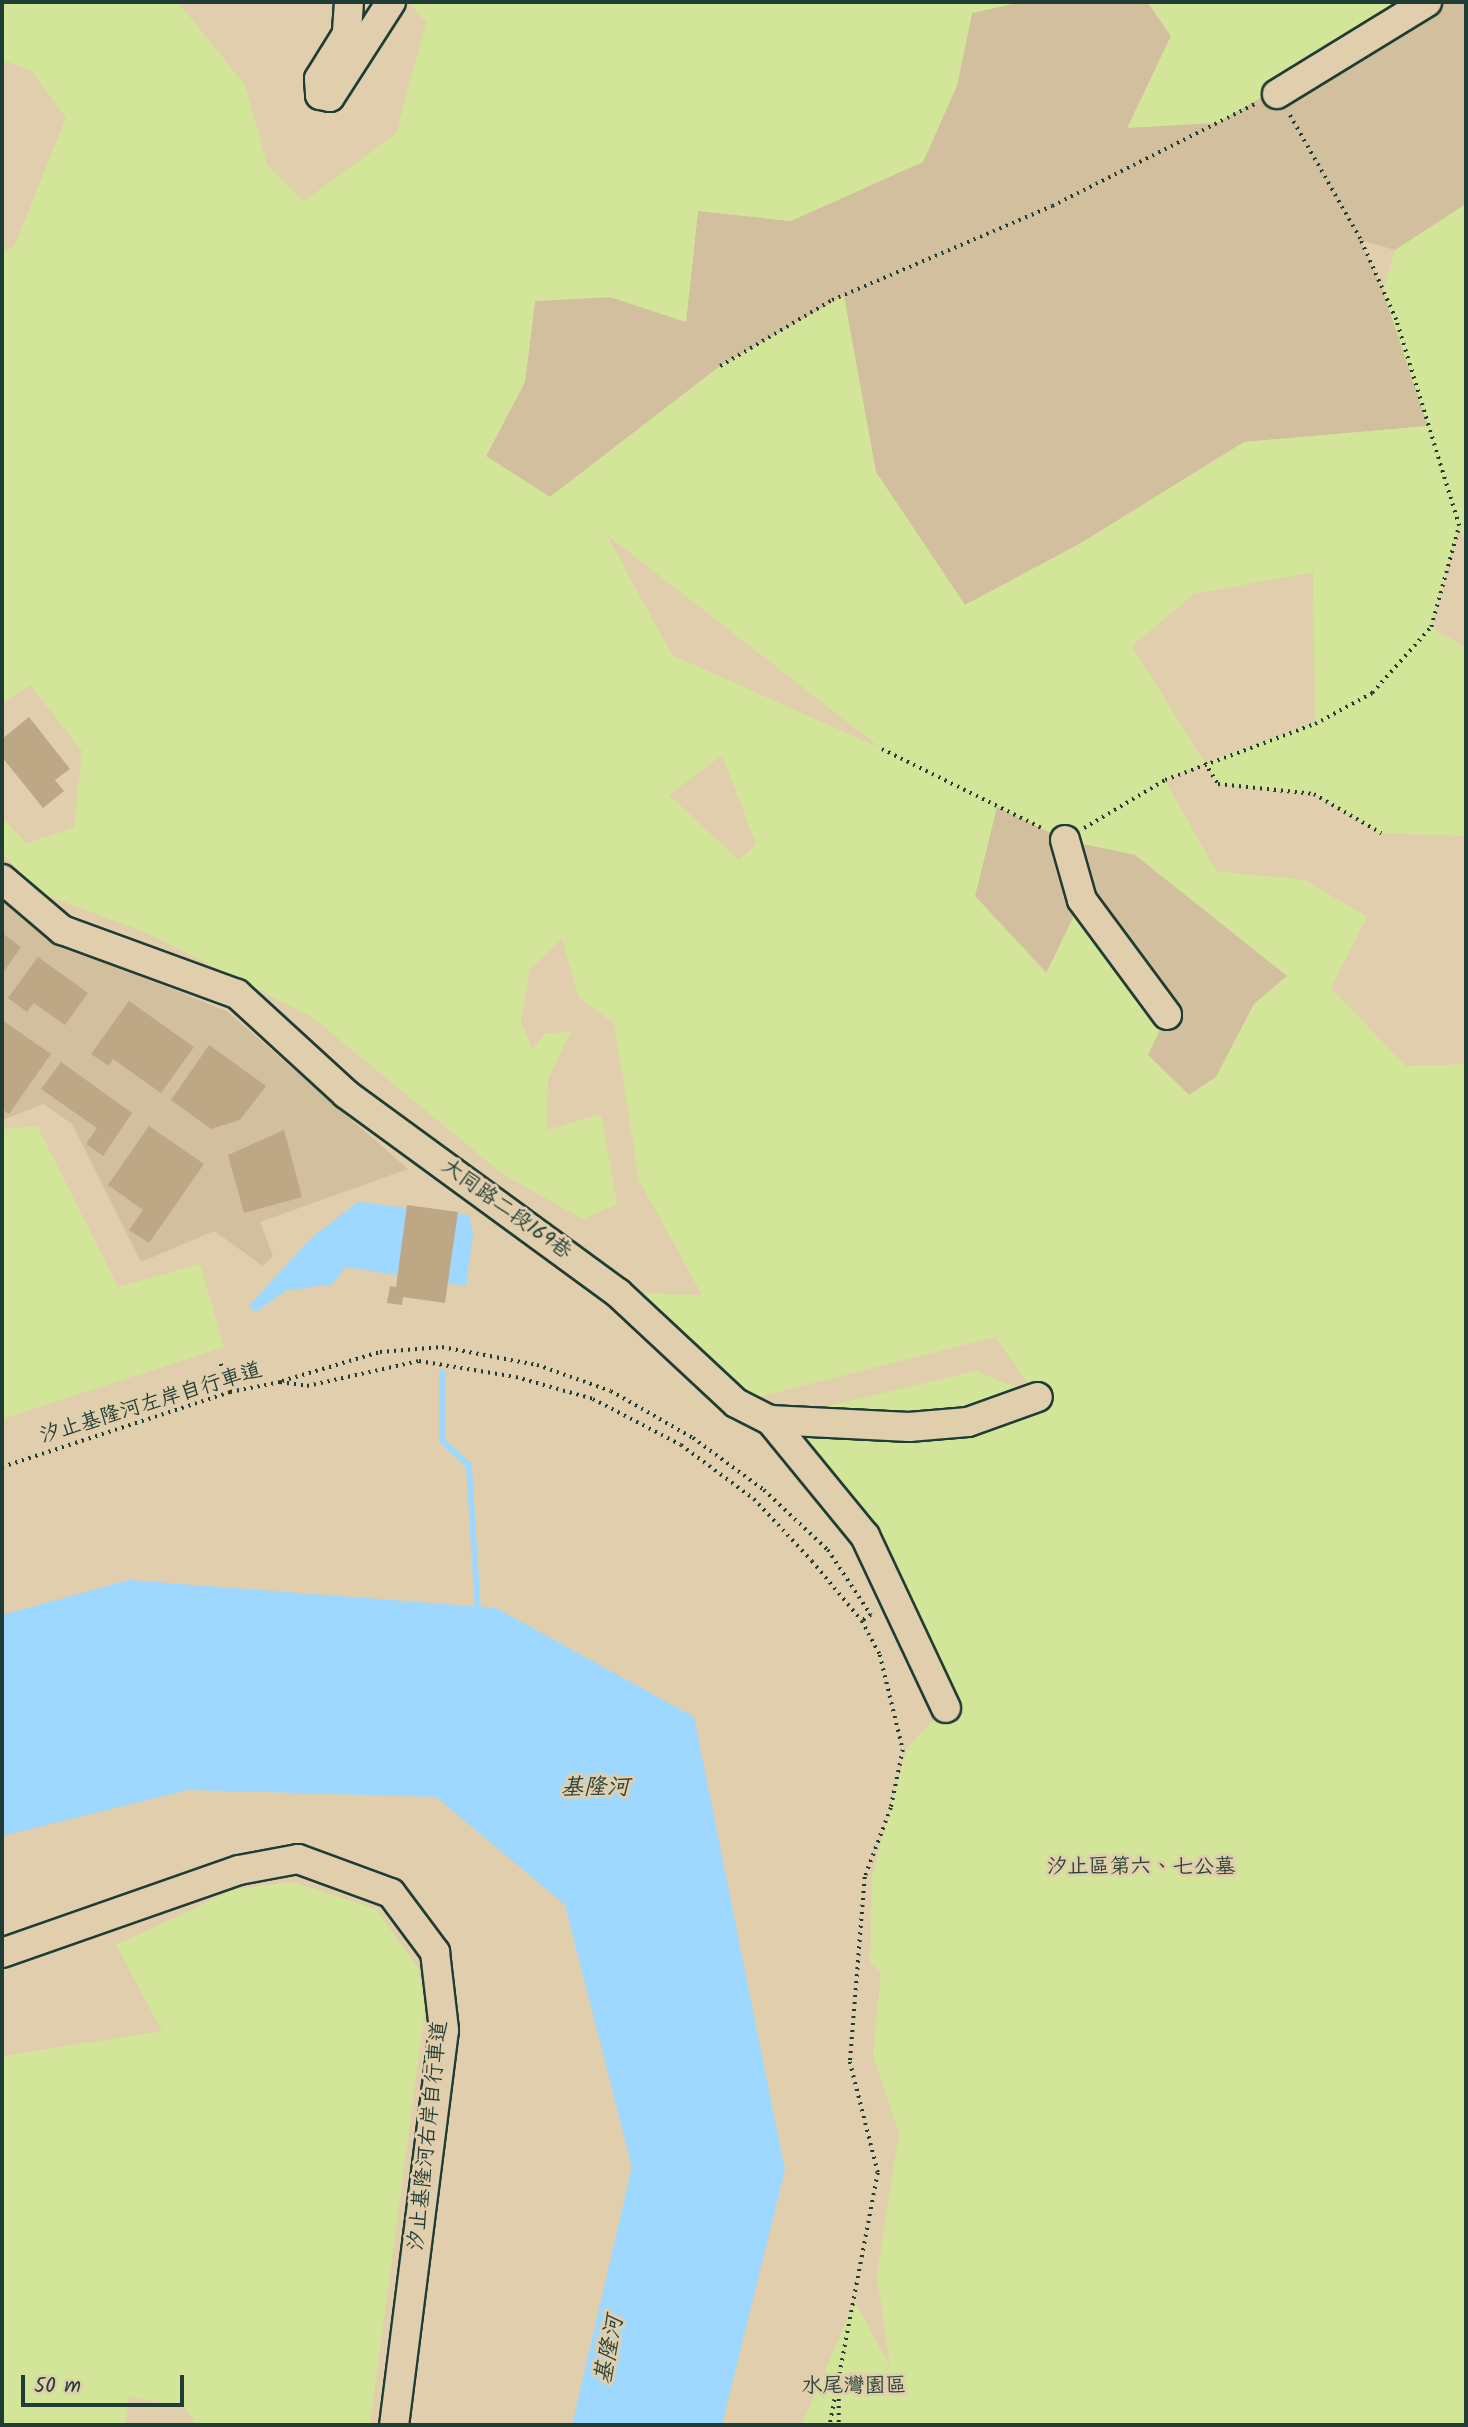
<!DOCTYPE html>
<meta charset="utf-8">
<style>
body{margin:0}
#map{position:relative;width:1468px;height:2427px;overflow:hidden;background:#e1ceac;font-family:Kalam,"LXGW WenKai TC",sans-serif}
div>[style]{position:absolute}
.built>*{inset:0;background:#d2bf9e}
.green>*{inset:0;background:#d2e599}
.water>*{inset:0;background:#9ed8fe}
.stream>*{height:6px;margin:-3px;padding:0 3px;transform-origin:3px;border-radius:3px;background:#9ed8fe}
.building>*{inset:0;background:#bea784}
.path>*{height:3.5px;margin-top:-1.75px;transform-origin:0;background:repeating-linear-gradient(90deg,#1f3d34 0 2px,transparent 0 7px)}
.roads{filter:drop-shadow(2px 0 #1f3d34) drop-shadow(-2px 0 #1f3d34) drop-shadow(0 2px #1f3d34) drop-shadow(0 -2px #1f3d34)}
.minor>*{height:28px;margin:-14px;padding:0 14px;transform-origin:14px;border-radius:14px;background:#e1ceac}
span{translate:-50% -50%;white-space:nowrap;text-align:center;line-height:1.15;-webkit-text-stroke:6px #e1ceac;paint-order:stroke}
.street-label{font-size:21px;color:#1f3d34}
.park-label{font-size:21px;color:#284539}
.water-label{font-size:23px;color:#25453e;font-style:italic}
.frame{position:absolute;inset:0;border:4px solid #1f3d34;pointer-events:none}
.scale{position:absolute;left:21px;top:2375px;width:163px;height:32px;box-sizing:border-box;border:4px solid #1f3d34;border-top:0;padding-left:9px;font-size:21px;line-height:24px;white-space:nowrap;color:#1f3d34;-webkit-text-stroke:5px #e1ceac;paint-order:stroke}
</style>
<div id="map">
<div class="built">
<i style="clip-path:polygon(1021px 2px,1147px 2px,1171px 36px,1128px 128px,1427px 2px,1466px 2px,1466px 204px,1395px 250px,1360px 240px,1396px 320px,1428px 426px,1244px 442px,1081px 543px,965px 605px,876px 472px,843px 296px,720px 366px,550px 497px,486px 456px,525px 382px,535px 301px,610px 297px,686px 322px,698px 211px,791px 221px,957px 86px,972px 13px)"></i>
<i style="clip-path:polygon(997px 806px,1065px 840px,1135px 854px,1288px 976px,1254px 1004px,1216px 1077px,1189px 1095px,1148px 1055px,1081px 900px,1047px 973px,975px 896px)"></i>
<i style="clip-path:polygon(2px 895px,59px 942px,228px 1012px,408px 1169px,260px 1222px,273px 1256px,263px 1266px,214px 1231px,141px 1262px,72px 1124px,44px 1104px,2px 1120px)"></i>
</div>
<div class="green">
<i style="clip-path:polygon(evenodd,2px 2px,178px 2px,245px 85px,267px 165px,304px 201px,396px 134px,426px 22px,409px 2px,1021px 2px,972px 13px,957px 86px,923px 162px,791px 221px,698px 211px,686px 322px,610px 297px,535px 301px,525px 382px,486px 456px,550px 497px,720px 366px,844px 296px,876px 472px,965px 605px,1081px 543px,1244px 442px,1428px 426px,1383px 291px,1395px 250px,1466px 204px,1466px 540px,1459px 527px,1431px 627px,1466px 648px,1466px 836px,1381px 833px,1314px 794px,1218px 784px,1205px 763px,1165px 780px,1216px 871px,1305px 880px,1367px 917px,1331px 988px,1406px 1066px,1466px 1064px,1466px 2425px,802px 2425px,855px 2301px,890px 2367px,877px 2275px,899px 2133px,873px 2054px,881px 1973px,870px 1962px,872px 1877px,907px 1748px,946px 1707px,901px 1614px,770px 1420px,976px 1371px,1037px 1396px,995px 1337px,736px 1403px,618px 1293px,702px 1295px,639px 1180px,614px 1023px,579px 998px,562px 938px,530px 969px,521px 1022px,532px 1049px,544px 1034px,571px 1031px,548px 1079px,547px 1130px,601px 1114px,617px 1204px,583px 1219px,504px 1175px,312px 1017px,145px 932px,40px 893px,2px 853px,2px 818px,27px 843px,74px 828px,82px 751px,30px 685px,2px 704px,2px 251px,14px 247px,66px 118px,32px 71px,2px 60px,2px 2px,606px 534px,878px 746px,878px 747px,672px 655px,606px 534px,2px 2px,1313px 572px,1315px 723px,1205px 763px,1132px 646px,1194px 594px,1313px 572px,2px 2px,722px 755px,756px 844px,739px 860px,669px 795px,722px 755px,2px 2px,997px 807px,1065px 840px,1135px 855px,1287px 976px,1254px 1004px,1216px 1077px,1189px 1095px,1148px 1055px,1167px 1015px,1082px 900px,1046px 973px,975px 896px,997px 807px)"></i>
<i style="clip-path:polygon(1147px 2px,1427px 2px,1217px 123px,1127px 128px,1171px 36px)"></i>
<i style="clip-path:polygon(37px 1126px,118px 1287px,200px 1264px,224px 1347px,2px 1419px,2px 1129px)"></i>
<i style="clip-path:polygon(293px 1882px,376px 1909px,418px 1968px,425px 2009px,370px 2425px,197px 2425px,185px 2408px,129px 2396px,125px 2425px,2px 2425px,2px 2056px,162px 2031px,116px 1945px,235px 1889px)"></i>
</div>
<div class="water">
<i style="clip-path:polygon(358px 1202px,469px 1215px,473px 1234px,466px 1286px,345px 1267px,333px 1284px,285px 1291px,256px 1312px,249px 1306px,311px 1238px)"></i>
<i style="clip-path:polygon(129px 1580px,496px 1608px,694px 1717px,785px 2170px,722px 2425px,572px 2425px,632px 2167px,565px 1905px,436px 1797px,188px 1790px,2px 1836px,2px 1615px)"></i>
</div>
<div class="stream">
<i style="left:442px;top:1373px;width:68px;rotate:90deg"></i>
<i style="left:442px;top:1441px;width:36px;rotate:42deg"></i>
<i style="left:469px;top:1465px;width:148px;rotate:86.5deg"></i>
</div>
<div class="building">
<i style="clip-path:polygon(29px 717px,70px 769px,55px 780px,64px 791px,43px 808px,2px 757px,2px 739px)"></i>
<i style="clip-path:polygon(2px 933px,21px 947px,2px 974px)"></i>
<i style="clip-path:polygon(38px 957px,88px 993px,65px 1025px,34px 1003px,27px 1012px,8px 998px)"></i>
<i style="clip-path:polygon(129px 1001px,194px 1047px,161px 1093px,113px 1059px,109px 1066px,91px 1054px)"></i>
<i style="clip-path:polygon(2px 1020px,51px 1054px,9px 1114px,2px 1109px)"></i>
<i style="clip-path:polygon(209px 1045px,266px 1086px,240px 1120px,211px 1129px,171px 1100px)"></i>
<i style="clip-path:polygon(61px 1062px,132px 1113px,103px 1156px,86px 1144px,97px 1128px,41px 1089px)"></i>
<i style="clip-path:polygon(149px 1126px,204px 1164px,149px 1243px,129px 1230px,143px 1210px,108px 1185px)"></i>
<i style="clip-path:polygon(284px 1130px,302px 1197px,244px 1213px,228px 1155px)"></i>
<i style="clip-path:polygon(407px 1205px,458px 1212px,445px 1303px,403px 1297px,402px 1305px,387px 1303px,390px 1286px,396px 1287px)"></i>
</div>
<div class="path">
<i style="left:720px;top:366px;width:130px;rotate:-30.5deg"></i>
<i style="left:832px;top:300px;width:239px;rotate:-23.1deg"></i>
<i style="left:1052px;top:206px;width:227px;rotate:-26.7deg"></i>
<i style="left:882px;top:749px;width:181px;rotate:26.3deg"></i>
<i style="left:1205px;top:763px;width:25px;rotate:58deg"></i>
<i style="left:1218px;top:784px;width:97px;rotate:5.9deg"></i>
<i style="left:1314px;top:794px;width:78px;rotate:30.2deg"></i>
<i style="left:1084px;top:828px;width:94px;rotate:-30.7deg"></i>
<i style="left:1165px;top:780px;width:160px;rotate:-20.5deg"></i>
<i style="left:1315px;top:724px;width:65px;rotate:-28.5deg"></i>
<i style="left:1372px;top:693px;width:89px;rotate:-48.2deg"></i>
<i style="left:1431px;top:627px;width:105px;rotate:-74.5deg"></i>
<i style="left:1459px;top:526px;width:215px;rotate:-107deg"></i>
<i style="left:1396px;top:320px;width:89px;rotate:-114deg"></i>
<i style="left:1360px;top:239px;width:142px;rotate:-119.6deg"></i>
<i style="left:221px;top:1364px;width:29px;rotate:72deg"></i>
<i style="left:282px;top:1381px;width:102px;rotate:-16.5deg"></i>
<i style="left:380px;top:1352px;width:62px;rotate:-4.6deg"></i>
<i style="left:442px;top:1347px;width:97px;rotate:10.7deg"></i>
<i style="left:537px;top:1365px;width:78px;rotate:19.4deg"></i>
<i style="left:611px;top:1391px;width:95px;rotate:29.8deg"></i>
<i style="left:693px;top:1438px;width:88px;rotate:36.2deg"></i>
<i style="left:764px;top:1490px;width:88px;rotate:43.2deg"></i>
<i style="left:828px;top:1550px;width:78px;rotate:56.5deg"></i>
<i style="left:871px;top:1615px;width:11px;rotate:146deg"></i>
<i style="left:2px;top:1467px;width:240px;rotate:-18.2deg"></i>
<i style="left:230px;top:1392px;width:51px;rotate:-11.3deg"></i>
<i style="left:280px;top:1382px;width:27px;rotate:8deg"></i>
<i style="left:307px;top:1386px;width:115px;rotate:-12.6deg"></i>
<i style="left:419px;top:1361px;width:98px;rotate:9.4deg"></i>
<i style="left:516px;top:1377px;width:80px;rotate:15.9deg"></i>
<i style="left:593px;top:1399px;width:99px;rotate:27.6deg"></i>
<i style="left:681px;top:1445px;width:91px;rotate:36.5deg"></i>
<i style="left:754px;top:1499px;width:85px;rotate:46.9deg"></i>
<i style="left:812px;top:1561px;width:78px;rotate:50.2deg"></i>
<i style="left:862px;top:1621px;width:38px;rotate:62deg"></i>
<i style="left:880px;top:1655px;width:98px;rotate:76.4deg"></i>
<i style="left:903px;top:1750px;width:59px;rotate:101.7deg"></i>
<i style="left:891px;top:1808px;width:74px;rotate:110.6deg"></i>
<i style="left:865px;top:1877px;width:186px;rotate:94.6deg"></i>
<i style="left:850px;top:2062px;width:114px;rotate:75.8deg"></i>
<i style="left:878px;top:2173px;width:257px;rotate:100.8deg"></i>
<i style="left:839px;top:2399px;width:26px;rotate:90deg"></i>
</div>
<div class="roads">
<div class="minor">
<i style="left:349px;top:2px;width:32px;rotate:94deg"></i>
<i style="left:347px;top:34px;width:53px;rotate:121.9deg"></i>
<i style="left:319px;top:79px;width:16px;rotate:86deg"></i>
<i style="left:320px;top:95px;width:10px;rotate:11deg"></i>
<i style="left:330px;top:97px;width:113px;rotate:-57.3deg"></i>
<i style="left:1277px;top:94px;width:176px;rotate:-31.5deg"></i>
<i style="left:1065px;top:840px;width:62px;rotate:74.2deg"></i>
<i style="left:1082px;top:900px;width:143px;rotate:53.5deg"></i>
<i style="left:2px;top:879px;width:79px;rotate:40.4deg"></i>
<i style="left:62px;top:930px;width:186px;rotate:20.1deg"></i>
<i style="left:237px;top:994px;width:148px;rotate:42.5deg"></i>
<i style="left:346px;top:1094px;width:337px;rotate:36.2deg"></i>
<i style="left:618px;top:1293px;width:161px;rotate:43deg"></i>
<i style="left:736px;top:1403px;width:38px;rotate:27deg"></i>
<i style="left:770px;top:1420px;width:139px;rotate:2.9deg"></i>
<i style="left:909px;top:1427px;width:59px;rotate:-4.8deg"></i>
<i style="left:968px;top:1422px;width:74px;rotate:-19.7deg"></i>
<i style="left:770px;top:1420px;width:150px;rotate:50.7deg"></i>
<i style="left:865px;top:1536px;width:190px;rotate:64.8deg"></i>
<i style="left:2px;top:1953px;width:251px;rotate:-19.3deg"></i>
<i style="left:239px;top:1870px;width:60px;rotate:-10.6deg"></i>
<i style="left:298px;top:1859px;width:99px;rotate:20.1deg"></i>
<i style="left:391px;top:1893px;width:74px;rotate:53.3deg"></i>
<i style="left:435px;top:1952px;width:79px;rotate:83.4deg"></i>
<i style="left:444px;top:2030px;width:398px;rotate:97.2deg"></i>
</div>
</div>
<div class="street-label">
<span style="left:506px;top:1210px;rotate:36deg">大同路二段169巷</span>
<span style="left:151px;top:1404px;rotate:-17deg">汐止基隆河左岸自行車道</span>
<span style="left:429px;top:2136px;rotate:-84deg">汐止基隆河右岸自行車道</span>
</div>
<div class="park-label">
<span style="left:1141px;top:1868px">汐止區第六、七公墓</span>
<span style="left:854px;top:2387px">水尾灣園區</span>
</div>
<div class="water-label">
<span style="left:595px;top:1788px">基隆河</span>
<span style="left:610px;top:2350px;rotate:-79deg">基隆河</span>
</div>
<div class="frame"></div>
<div class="scale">50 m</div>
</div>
